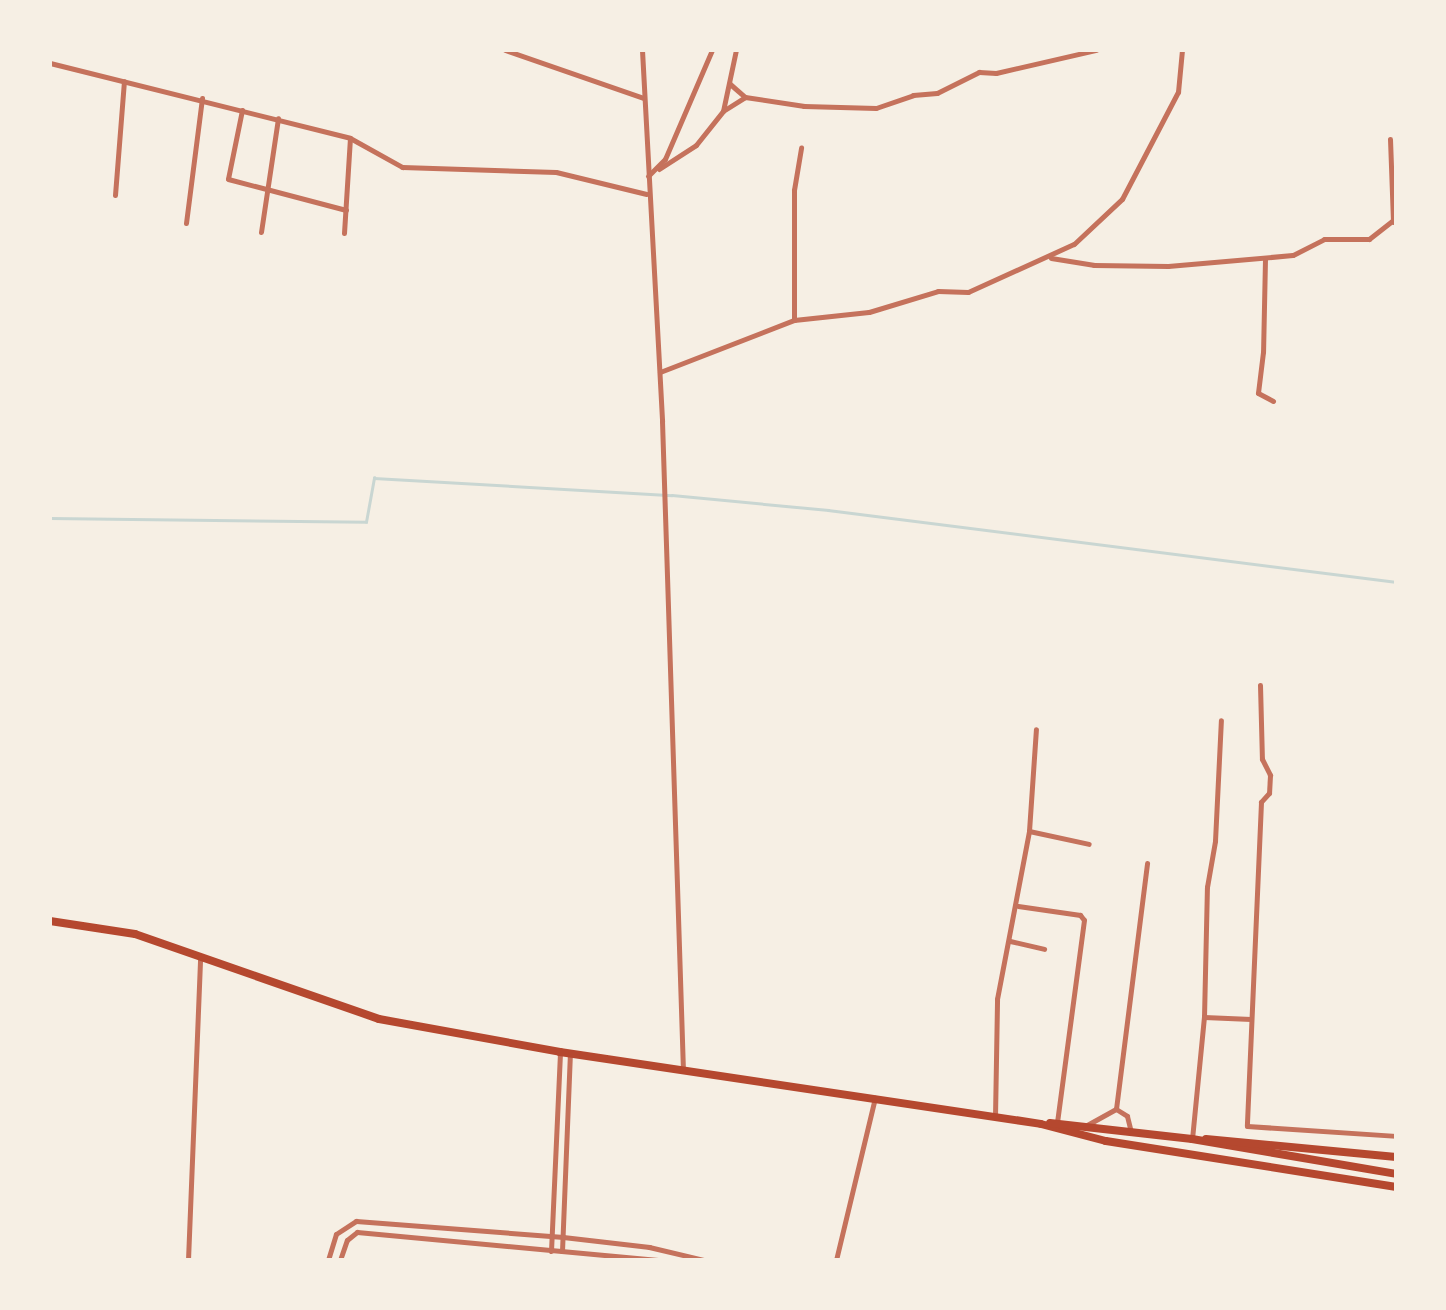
<!DOCTYPE html>
<style>
body{margin:0}
#map{position:relative;width:1446px;height:1310px;overflow:hidden;background:#f6efe4;font-family:"Golos Text",sans-serif}
div>[style]{position:absolute}
.stream>*{height:2.5px;margin:-1.25px;padding:0 1.25px;transform-origin:1.25px;border-radius:1.25px;background:#c9d6d2}
.minor>*{height:5px;margin:-2.5px;padding:0 2.5px;transform-origin:2.5px;border-radius:2.5px;background:#c5725c}
.trunk>*{height:8px;margin:-4px;padding:0 4px;transform-origin:4px;border-radius:4px;background:#b5482f}
span{translate:-50% -50%;white-space:nowrap;text-align:center;line-height:1.15;-webkit-text-stroke:8px #f6efe4;paint-order:stroke}
.frame{position:absolute;inset:0;border:52px solid #f6efe4;pointer-events:none}
</style>
<div id="map">
<div class="stream">
<i style="left:50px;top:518px;width:316px;rotate:0.7deg"></i>
<i style="left:366px;top:522px;width:45px;rotate:-79.7deg"></i>
<i style="left:374px;top:478px;width:298px;rotate:3.3deg"></i>
<i style="left:672px;top:495px;width:157px;rotate:5.5deg"></i>
<i style="left:828px;top:510px;width:573px;rotate:7.22deg"></i>
</div>
<div class="minor">
<i style="left:505px;top:50px;width:147px;rotate:19.1deg"></i>
<i style="left:642px;top:50px;width:372px;rotate:86.9deg"></i>
<i style="left:662px;top:421px;width:650px;rotate:88.15deg"></i>
<i style="left:50px;top:63px;width:309px;rotate:14deg"></i>
<i style="left:350px;top:138px;width:60px;rotate:29.1deg"></i>
<i style="left:402px;top:167px;width:154px;rotate:1.9deg"></i>
<i style="left:556px;top:172px;width:93px;rotate:13.7deg"></i>
<i style="left:730px;top:84px;width:20px;rotate:41deg"></i>
<i style="left:242px;top:110px;width:70px;rotate:101.5deg"></i>
<i style="left:228px;top:179px;width:122px;rotate:14.7deg"></i>
<i style="left:723px;top:111px;width:62px;rotate:-78deg"></i>
<i style="left:1390px;top:139px;width:83px;rotate:87.9deg"></i>
<i style="left:659px;top:169px;width:44px;rotate:-33deg"></i>
<i style="left:696px;top:145px;width:43px;rotate:-51.5deg"></i>
<i style="left:723px;top:111px;width:26px;rotate:-32deg"></i>
<i style="left:745px;top:97px;width:60px;rotate:8.7deg"></i>
<i style="left:804px;top:106px;width:72px;rotate:1.6deg"></i>
<i style="left:876px;top:108px;width:39px;rotate:-19deg"></i>
<i style="left:913px;top:95px;width:24px;rotate:-5deg"></i>
<i style="left:937px;top:93px;width:47px;rotate:-26.6deg"></i>
<i style="left:979px;top:72px;width:17px;rotate:3deg"></i>
<i style="left:996px;top:73px;width:103px;rotate:-13deg"></i>
<i style="left:648px;top:176px;width:24px;rotate:-45deg"></i>
<i style="left:665px;top:159px;width:119px;rotate:-66.7deg"></i>
<i style="left:115px;top:195px;width:114px;rotate:-85.5deg"></i>
<i style="left:186px;top:223px;width:126px;rotate:-82.7deg"></i>
<i style="left:261px;top:232px;width:115px;rotate:-81.5deg"></i>
<i style="left:344px;top:233px;width:95px;rotate:-86.4deg"></i>
<i style="left:1051px;top:258px;width:44px;rotate:9.2deg"></i>
<i style="left:1094px;top:265px;width:74px;rotate:0.8deg"></i>
<i style="left:1168px;top:266px;width:125px;rotate:-5deg"></i>
<i style="left:1293px;top:255px;width:35px;rotate:-27deg"></i>
<i style="left:1324px;top:239px;width:45px"></i>
<i style="left:1369px;top:239px;width:34px;rotate:-38deg"></i>
<i style="left:1265px;top:259px;width:93px;rotate:91.2deg"></i>
<i style="left:1263px;top:352px;width:41px;rotate:97deg"></i>
<i style="left:1258px;top:393px;width:17px;rotate:28deg"></i>
<i style="left:794px;top:320px;width:130px;rotate:-90deg"></i>
<i style="left:794px;top:190px;width:43px;rotate:-80.5deg"></i>
<i style="left:660px;top:372px;width:144px;rotate:-21.2deg"></i>
<i style="left:794px;top:320px;width:75px;rotate:-6.1deg"></i>
<i style="left:869px;top:312px;width:72px;rotate:-16.9deg"></i>
<i style="left:938px;top:291px;width:30px;rotate:2deg"></i>
<i style="left:968px;top:292px;width:116px;rotate:-24.4deg"></i>
<i style="left:1074px;top:244px;width:66px;rotate:-43.2deg"></i>
<i style="left:1122px;top:199px;width:121px;rotate:-62.4deg"></i>
<i style="left:1178px;top:92px;width:42px;rotate:-84.6deg"></i>
<i style="left:1260px;top:685px;width:74px;rotate:88.5deg"></i>
<i style="left:1262px;top:759px;width:18px;rotate:63deg"></i>
<i style="left:1270px;top:775px;width:18px;rotate:93deg"></i>
<i style="left:1269px;top:793px;width:12px;rotate:132deg"></i>
<i style="left:1261px;top:802px;width:324px;rotate:92.5deg"></i>
<i style="left:1247px;top:1126px;width:149px;rotate:3.8deg"></i>
<i style="left:1029px;top:831px;width:61px;rotate:12.2deg"></i>
<i style="left:1018px;top:906px;width:63px;rotate:8.3deg"></i>
<i style="left:1080px;top:915px;width:6px;rotate:51deg"></i>
<i style="left:1084px;top:920px;width:205px;rotate:97.6deg"></i>
<i style="left:1010px;top:941px;width:35px;rotate:13deg"></i>
<i style="left:1204px;top:1017px;width:130px;rotate:-88.7deg"></i>
<i style="left:1207px;top:887px;width:47px;rotate:-80.1deg"></i>
<i style="left:1215px;top:841px;width:121px;rotate:-87.2deg"></i>
<i style="left:1116px;top:1109px;width:248px;rotate:-82.8deg"></i>
<i style="left:995px;top:1117px;width:118px;rotate:-89deg"></i>
<i style="left:997px;top:999px;width:171px;rotate:-79.2deg"></i>
<i style="left:1029px;top:831px;width:102px;rotate:-86.1deg"></i>
<i style="left:1087px;top:1125px;width:33px;rotate:-29deg"></i>
<i style="left:1116px;top:1109px;width:13px;rotate:32deg"></i>
<i style="left:1127px;top:1116px;width:16px;rotate:76deg"></i>
<i style="left:1192px;top:1139px;width:123px;rotate:-84.4deg"></i>
<i style="left:1204px;top:1017px;width:47px;rotate:2.4deg"></i>
<i style="left:551px;top:1251px;width:199px;rotate:-87.4deg"></i>
<i style="left:562px;top:1251px;width:197px;rotate:-87.7deg"></i>
<i style="left:188px;top:1260px;width:302px;rotate:-87.7deg"></i>
<i style="left:328px;top:1260px;width:27px;rotate:-73deg"></i>
<i style="left:336px;top:1234px;width:24px;rotate:-33deg"></i>
<i style="left:356px;top:1221px;width:208px;rotate:4.4deg"></i>
<i style="left:563px;top:1237px;width:87px;rotate:6.6deg"></i>
<i style="left:649px;top:1247px;width:57px;rotate:13.3deg"></i>
<i style="left:340px;top:1260px;width:21px;rotate:-71deg"></i>
<i style="left:347px;top:1240px;width:13px;rotate:-39deg"></i>
<i style="left:357px;top:1232px;width:305px;rotate:5.3deg"></i>
<i style="left:836px;top:1260px;width:167px;rotate:-76.5deg"></i>
</div>
<div class="trunk">
<i style="left:50px;top:921px;width:86px;rotate:8.7deg"></i>
<i style="left:135px;top:934px;width:258px;rotate:19.2deg"></i>
<i style="left:379px;top:1019px;width:184px;rotate:10.3deg"></i>
<i style="left:560px;top:1052px;width:486px;rotate:8.5deg"></i>
<i style="left:1041px;top:1124px;width:67px;rotate:14.7deg"></i>
<i style="left:1106px;top:1141px;width:294px;rotate:9deg"></i>
<i style="left:1050px;top:1123px;width:143px;rotate:6.4deg"></i>
<i style="left:1192px;top:1139px;width:207px;rotate:9.7deg"></i>
<i style="left:1206px;top:1139px;width:191px;rotate:5.4deg"></i>
</div>
<div class="frame"></div>
</div>
